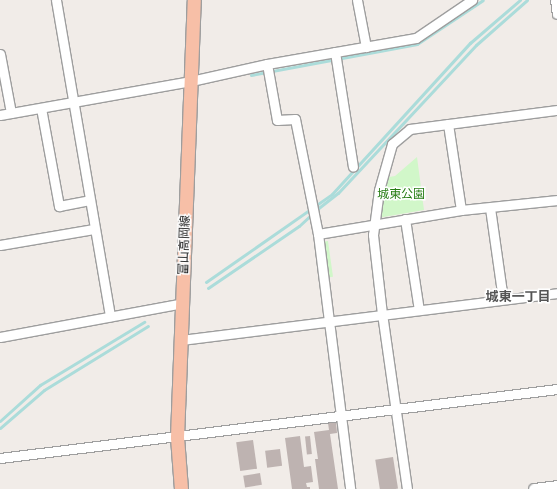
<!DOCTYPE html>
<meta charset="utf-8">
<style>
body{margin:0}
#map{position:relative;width:557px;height:489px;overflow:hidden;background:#f1ece8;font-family:Raleway,"Noto Sans JP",sans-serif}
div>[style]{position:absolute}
.park>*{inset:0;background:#d1f7c9;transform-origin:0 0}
.stream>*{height:3px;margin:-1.5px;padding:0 1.5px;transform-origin:1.5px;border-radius:1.5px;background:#abdcda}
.building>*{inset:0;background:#beb3b1;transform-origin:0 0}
.roads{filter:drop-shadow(1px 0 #9e9e9e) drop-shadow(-1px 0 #9e9e9e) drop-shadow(0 1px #9e9e9e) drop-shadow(0 -1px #9e9e9e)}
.minor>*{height:9px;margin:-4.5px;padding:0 4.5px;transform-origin:4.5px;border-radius:4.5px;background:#fff}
.tertiary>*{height:11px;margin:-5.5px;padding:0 5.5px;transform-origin:5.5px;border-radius:5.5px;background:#fff}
.primary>*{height:13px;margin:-6.5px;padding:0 6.5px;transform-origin:6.5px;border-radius:6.5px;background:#f7bfa7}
span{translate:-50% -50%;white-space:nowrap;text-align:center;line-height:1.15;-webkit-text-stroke:3px #fff;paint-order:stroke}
.park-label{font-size:12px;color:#257c12}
.street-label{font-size:12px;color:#212121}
.neighbourhood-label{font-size:13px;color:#545454;font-weight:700}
</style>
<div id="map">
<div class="park">
<i style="clip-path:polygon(417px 157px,424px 210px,372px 219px,377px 179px,395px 176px)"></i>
<i style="left:328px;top:241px;width:36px;height:14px;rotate:82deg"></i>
</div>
<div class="stream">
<i style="left:251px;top:75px;width:169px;rotate:-10.6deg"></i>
<i style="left:417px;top:44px;width:79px;rotate:-33.7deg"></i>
<i style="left:206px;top:282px;width:154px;rotate:-34.9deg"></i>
<i style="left:332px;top:194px;width:205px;rotate:-47.6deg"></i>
<i style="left:470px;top:43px;width:66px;rotate:-40.7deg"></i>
<i style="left:208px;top:288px;width:110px;rotate:-34.3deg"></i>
<i style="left:299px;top:226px;width:23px;rotate:-43deg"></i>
<i style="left:316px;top:210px;width:28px;rotate:-38deg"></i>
<i style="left:338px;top:193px;width:202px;rotate:-47deg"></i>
<i style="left:476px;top:45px;width:68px;rotate:-41.4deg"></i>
<i style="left:0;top:421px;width:54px;rotate:-42deg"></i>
<i style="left:40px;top:385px;width:122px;rotate:-31.2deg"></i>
<i style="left:0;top:428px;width:58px;rotate:-40.8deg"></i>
<i style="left:44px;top:390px;width:122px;rotate:-31.6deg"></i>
</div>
<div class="building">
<i style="clip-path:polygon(336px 422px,337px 433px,330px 434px,338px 489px,319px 489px,315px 459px,318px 459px,314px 432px,329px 430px,328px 423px)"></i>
<i style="clip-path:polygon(300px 436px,304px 467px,311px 466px,313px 482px,306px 483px,307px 487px,310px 487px,310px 489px,292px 489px,285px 438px)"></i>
<i style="left:310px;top:436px;width:18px;height:5px;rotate:84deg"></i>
<i style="left:253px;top:440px;width:29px;height:17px;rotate:82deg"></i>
<i style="left:280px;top:449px;width:17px;height:15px;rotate:83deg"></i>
<i style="left:393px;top:457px;width:32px;height:18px;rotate:81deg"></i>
<i style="left:260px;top:473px;width:12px;height:17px;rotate:81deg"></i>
</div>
<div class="roads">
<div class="minor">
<i style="left:56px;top:0;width:321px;rotate:80.3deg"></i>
<i style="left:357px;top:0;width:48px;rotate:79.2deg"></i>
<i style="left:555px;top:0;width:14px;rotate:82deg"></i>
<i style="left:335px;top:52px;width:116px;rotate:81.1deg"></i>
<i style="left:0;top:54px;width:60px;rotate:79.4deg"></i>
<i style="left:267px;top:64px;width:57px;rotate:79.9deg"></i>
<i style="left:277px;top:120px;width:18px;rotate:-3deg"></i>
<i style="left:295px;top:119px;width:117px;rotate:78.7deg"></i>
<i style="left:318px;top:234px;width:257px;rotate:82.8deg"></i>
<i style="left:41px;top:108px;width:100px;rotate:79.6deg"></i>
<i style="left:59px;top:206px;width:31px;rotate:-11deg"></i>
<i style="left:0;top:115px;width:194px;rotate:-10.1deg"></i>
<i style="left:191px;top:81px;width:78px;rotate:-12.6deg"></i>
<i style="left:267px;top:64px;width:151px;rotate:-9.9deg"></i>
<i style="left:416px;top:38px;width:68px;rotate:-34.2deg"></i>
<i style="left:448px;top:124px;width:87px;rotate:81.4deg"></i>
<i style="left:490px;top:208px;width:92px;rotate:81.9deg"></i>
<i style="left:405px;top:219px;width:92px;rotate:81.3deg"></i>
<i style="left:318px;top:234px;width:145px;rotate:-9.5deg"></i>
<i style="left:461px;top:210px;width:97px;rotate:-5.9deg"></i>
<i style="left:0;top:245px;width:95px;rotate:-9.7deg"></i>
<i style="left:0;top:337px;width:186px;rotate:-10.5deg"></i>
<i style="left:181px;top:340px;width:379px;rotate:-7.1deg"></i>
<i style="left:0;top:458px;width:561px;rotate:-7.06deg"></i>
<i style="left:407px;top:489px;width:177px;rotate:-98.1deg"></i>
<i style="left:382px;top:314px;width:80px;rotate:-96.5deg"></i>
<i style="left:373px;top:235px;width:45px;rotate:-82.4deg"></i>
<i style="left:379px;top:190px;width:48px;rotate:-74.2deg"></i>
<i style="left:392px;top:144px;width:23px;rotate:-40deg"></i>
<i style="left:410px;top:129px;width:148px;rotate:-7.4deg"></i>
</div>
<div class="tertiary">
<i style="left:534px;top:489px;width:23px;rotate:-7deg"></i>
</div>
<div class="primary">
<i style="left:181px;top:489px;width:52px;rotate:-94.4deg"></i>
<i style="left:177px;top:437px;width:437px;rotate:-87.8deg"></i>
</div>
</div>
<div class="park-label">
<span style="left:401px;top:195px">城東公園</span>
</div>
<div class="street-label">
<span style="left:185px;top:245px;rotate:-88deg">富山高岡線</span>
</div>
<div class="neighbourhood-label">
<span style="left:518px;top:297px">城東一丁目</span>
</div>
</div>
